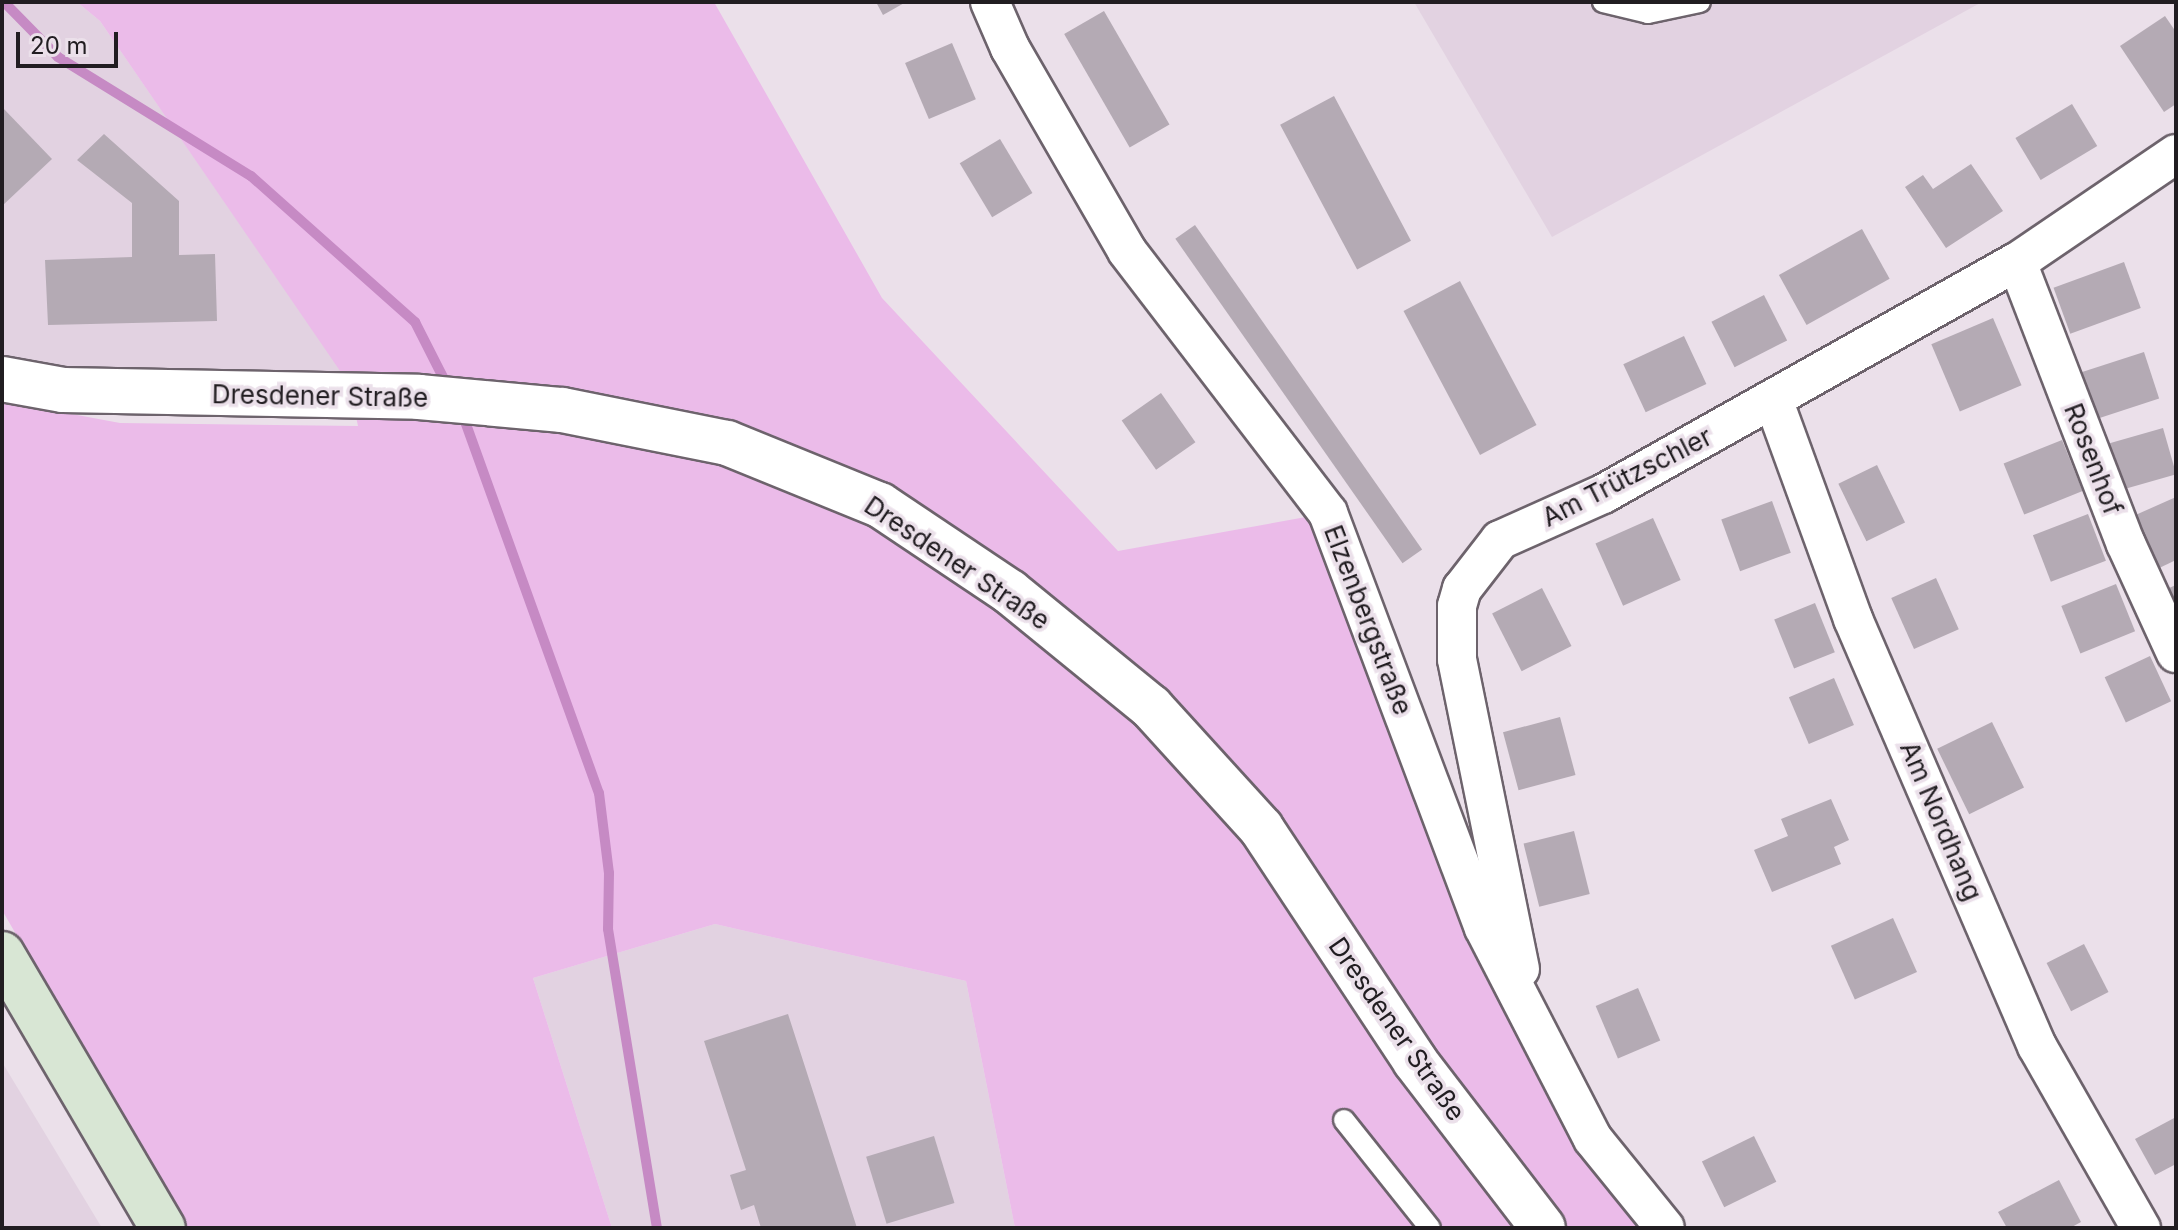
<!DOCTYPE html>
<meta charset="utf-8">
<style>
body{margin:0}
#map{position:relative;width:2178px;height:1230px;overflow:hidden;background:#ebe0ea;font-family:Inter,sans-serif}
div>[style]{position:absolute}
.built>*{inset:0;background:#e2d2e1}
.green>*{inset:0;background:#ebbbe9}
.stream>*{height:10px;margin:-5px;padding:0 5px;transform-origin:5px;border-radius:5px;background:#c68ac4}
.building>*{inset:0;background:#b4aab4;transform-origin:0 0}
.roads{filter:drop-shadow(2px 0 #6d636c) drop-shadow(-2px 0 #6d636c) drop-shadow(0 2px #6d636c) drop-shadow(0 -2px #6d636c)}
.service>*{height:20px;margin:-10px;padding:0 10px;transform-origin:10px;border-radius:10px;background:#fff}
.minor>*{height:38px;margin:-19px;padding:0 19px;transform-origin:19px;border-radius:19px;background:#fff}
.tertiary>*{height:44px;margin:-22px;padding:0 22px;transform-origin:22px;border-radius:22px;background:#fff}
.secondary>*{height:44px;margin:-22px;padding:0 22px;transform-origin:22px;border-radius:22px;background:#d8e6d4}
span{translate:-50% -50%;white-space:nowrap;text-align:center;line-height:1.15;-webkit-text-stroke:7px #ebe0ea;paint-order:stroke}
.street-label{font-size:26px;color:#211d21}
.frame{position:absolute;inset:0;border:4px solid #211d21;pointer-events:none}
.scale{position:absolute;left:16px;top:32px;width:102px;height:36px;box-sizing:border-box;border:4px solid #211d21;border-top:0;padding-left:10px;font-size:24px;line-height:28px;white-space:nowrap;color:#211d21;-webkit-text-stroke:6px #ebe0ea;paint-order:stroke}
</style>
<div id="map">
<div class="built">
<i style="clip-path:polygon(2px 2px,77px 2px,100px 21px,350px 384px,2px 367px)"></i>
<i style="clip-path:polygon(1414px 2px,1982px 2px,1552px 237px)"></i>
<i style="clip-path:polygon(715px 924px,966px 981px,1015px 1228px,612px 1228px,533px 978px)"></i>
<i style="clip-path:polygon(2px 1062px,102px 1228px,2px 1228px)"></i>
</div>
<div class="green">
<i style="clip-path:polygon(77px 2px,714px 2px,882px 298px,1118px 551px,1328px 513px,1484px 928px,1665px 1228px,1015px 1228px,966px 981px,715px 924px,533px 978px,612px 1228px,186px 1228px,2px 910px,2px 401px,120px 423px,358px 426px,349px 384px,100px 21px)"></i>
</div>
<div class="stream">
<i style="left:4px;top:2px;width:77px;rotate:45.5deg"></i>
<i style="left:58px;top:57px;width:227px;rotate:31.7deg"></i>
<i style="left:251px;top:176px;width:220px;rotate:41.7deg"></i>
<i style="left:415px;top:322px;width:75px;rotate:63.1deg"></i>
<i style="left:462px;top:413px;width:404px;rotate:70.2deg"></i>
<i style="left:599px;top:793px;width:81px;rotate:82.9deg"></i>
<i style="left:609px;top:873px;width:56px;rotate:91deg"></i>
<i style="left:608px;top:929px;width:303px;rotate:80.7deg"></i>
</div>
<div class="building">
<i style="clip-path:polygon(876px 2px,906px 2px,883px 15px)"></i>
<i style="left:1104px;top:11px;width:131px;height:46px;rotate:60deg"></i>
<i style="clip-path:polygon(2165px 16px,2176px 32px,2176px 104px,2164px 112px,2120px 46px)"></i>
<i style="left:952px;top:43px;width:61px;height:51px;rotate:67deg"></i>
<i style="left:1334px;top:96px;width:164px;height:61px;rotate:62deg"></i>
<i style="left:2072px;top:104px;width:49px;height:66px;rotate:59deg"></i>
<i style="clip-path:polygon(2px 107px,52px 159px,2px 206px)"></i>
<i style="clip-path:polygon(104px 134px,179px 201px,179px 255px,215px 254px,217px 321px,48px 325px,45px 260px,132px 257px,132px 203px,77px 160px)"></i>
<i style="left:1000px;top:139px;width:63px;height:47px;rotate:59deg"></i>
<i style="clip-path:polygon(1971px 164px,2003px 211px,1946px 248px,1905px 187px,1923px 175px,1933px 189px)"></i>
<i style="left:1195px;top:225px;width:396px;height:24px;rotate:55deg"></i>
<i style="left:1862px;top:229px;width:57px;height:95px;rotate:61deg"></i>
<i style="left:2124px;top:262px;width:49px;height:75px;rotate:70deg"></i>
<i style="left:1460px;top:281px;width:163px;height:64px;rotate:62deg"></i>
<i style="left:1764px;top:295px;width:51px;height:59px;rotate:63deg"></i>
<i style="left:1993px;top:318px;width:73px;height:67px;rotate:67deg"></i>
<i style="left:1684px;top:336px;width:53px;height:67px;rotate:65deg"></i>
<i style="left:2144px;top:352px;width:49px;height:65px;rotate:72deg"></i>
<i style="left:1161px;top:393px;width:60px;height:48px;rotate:55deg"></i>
<i style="left:2163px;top:428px;width:48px;height:61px;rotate:74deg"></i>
<i style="left:2062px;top:440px;width:55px;height:63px;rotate:68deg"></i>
<i style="left:1877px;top:465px;width:64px;height:43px;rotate:64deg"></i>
<i style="clip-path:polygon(2176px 497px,2176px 560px,2155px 570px,2131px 517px)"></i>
<i style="left:1772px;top:501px;width:55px;height:54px;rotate:70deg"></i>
<i style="left:2088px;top:514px;width:50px;height:59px;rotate:69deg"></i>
<i style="left:1653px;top:518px;width:68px;height:63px;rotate:66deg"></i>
<i style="left:1936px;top:578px;width:56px;height:49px;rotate:66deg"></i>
<i style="left:2116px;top:584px;width:51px;height:59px;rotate:68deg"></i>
<i style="clip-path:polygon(2176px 585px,2176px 604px,2169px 588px)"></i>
<i style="left:1542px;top:588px;width:65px;height:56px;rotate:63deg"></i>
<i style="left:1815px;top:603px;width:53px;height:44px;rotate:68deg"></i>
<i style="left:2150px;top:656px;width:50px;height:50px;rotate:65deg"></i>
<i style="left:1834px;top:678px;width:51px;height:49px;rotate:67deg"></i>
<i style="left:1560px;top:717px;width:60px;height:59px;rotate:75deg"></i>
<i style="left:1992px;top:722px;width:73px;height:61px;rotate:64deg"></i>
<i style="clip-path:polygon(1831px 799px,1849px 840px,1834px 847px,1841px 864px,1772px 892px,1754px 850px,1788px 836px,1781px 819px)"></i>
<i style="left:1574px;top:831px;width:65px;height:52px;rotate:76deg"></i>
<i style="left:1893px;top:918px;width:59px;height:68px;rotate:66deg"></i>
<i style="left:2084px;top:944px;width:54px;height:42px;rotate:63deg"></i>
<i style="left:1638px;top:988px;width:57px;height:46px;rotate:67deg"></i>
<i style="clip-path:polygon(788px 1014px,857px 1228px,761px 1228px,754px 1205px,741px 1210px,730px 1175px,746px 1170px,704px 1041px)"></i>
<i style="clip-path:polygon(2176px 1117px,2176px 1164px,2155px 1175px,2135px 1139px)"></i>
<i style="left:934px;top:1136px;width:70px;height:71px;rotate:73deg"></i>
<i style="left:1754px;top:1136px;width:51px;height:58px;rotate:64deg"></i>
<i style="clip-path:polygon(2059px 1180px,2081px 1222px,2070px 1228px,2007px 1228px,1998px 1212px)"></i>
</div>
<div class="roads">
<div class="service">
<i style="left:1603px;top:2px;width:46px;rotate:13.7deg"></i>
<i style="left:1648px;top:13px;width:53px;rotate:-11.9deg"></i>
<i style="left:1344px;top:1120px;width:138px;rotate:51.5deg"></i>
</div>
<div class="minor">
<i style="left:990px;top:2px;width:50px;rotate:66.5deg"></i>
<i style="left:1010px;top:48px;width:234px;rotate:60deg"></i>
<i style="left:1127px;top:251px;width:330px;rotate:52.5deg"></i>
<i style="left:1328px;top:513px;width:443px;rotate:69.4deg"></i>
<i style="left:1484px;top:928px;width:237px;rotate:62.7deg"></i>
<i style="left:1593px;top:1139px;width:114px;rotate:51deg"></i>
<i style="left:2017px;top:262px;width:302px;rotate:68.9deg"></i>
<i style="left:2126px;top:544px;width:120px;rotate:65.4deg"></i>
<i style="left:1773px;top:399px;width:234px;rotate:70deg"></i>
<i style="left:1853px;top:619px;width:465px;rotate:66.7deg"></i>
<i style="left:2037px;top:1046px;width:210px;rotate:60.3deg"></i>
<i style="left:1520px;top:969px;width:316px;rotate:-101.5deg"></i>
<i style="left:1457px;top:659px;width:53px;rotate:-90deg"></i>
<i style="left:1457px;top:606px;width:18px;rotate:-74deg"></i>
<i style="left:1462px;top:589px;width:62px;rotate:-52.2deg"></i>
<i style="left:1500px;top:540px;width:113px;rotate:-24.1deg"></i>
<i style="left:1603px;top:494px;width:475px;rotate:-29.3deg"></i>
<i style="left:2017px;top:262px;width:192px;rotate:-34.2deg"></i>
</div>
<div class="tertiary">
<i style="left:2px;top:379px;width:62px;rotate:10.2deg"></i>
<i style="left:63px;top:390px;width:356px;rotate:1.1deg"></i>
<i style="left:419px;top:397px;width:144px;rotate:5.2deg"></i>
<i style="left:562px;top:410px;width:168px;rotate:11.3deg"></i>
<i style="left:727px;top:443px;width:165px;rotate:22.1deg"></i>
<i style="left:880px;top:505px;width:156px;rotate:33.8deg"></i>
<i style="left:1010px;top:592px;width:182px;rotate:39.2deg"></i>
<i style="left:1151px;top:707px;width:164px;rotate:47.7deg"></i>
<i style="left:1261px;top:828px;width:279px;rotate:56.5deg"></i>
<i style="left:1415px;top:1061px;width:210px;rotate:52.5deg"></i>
</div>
<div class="secondary">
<i style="left:2px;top:954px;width:318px;rotate:59.6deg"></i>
</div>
</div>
<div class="street-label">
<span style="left:320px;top:396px;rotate:1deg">Dresdener Straße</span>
<span style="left:2093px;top:459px;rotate:69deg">Rosenhof</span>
<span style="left:1627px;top:477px;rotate:-27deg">Am Trützschler</span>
<span style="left:957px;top:563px;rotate:34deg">Dresdener Straße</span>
<span style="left:1368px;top:620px;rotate:69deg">Elzenbergstraße</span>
<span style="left:1941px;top:821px;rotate:67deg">Am Nordhang</span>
<span style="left:1397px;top:1029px;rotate:55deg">Dresdener Straße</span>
</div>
<div class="frame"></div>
<div class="scale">20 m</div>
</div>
